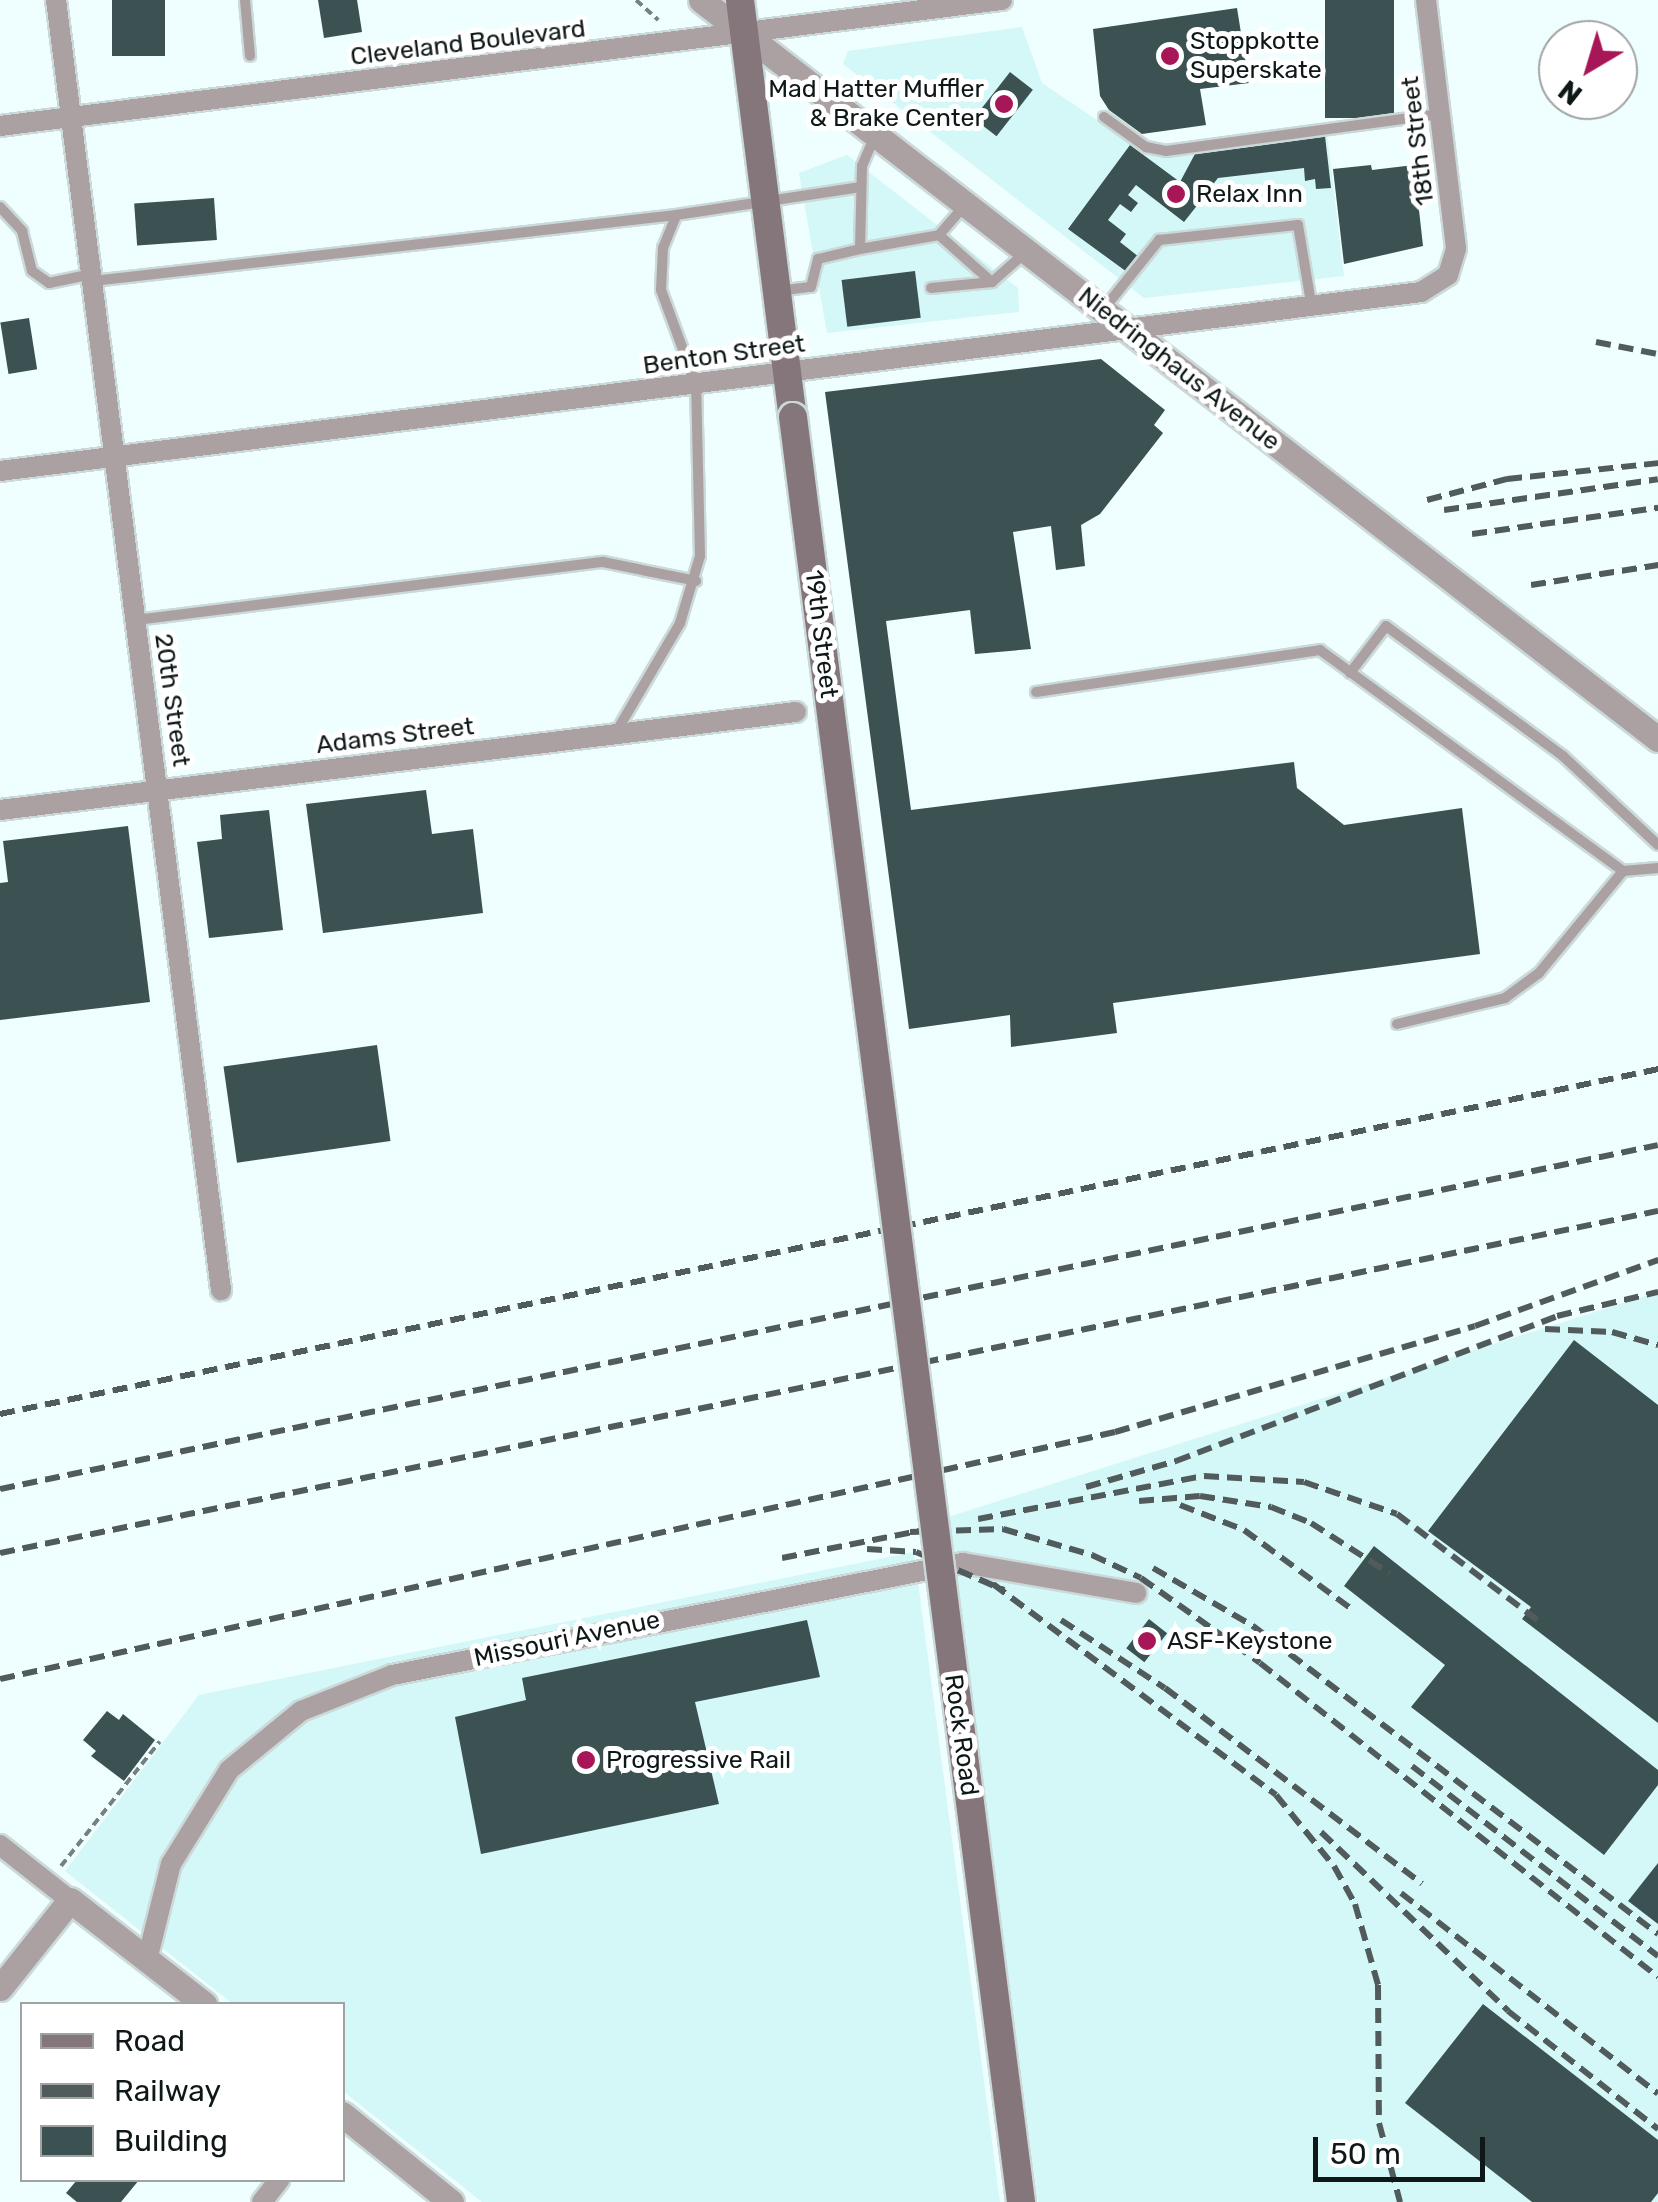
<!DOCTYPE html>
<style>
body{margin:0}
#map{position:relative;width:1658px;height:2202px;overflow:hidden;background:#effefe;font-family:Rubik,sans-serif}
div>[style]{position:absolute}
.built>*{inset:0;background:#d4f7f8}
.building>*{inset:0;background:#3c5152;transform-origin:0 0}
.path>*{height:4px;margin-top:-2px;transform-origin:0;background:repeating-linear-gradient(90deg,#758181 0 8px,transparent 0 13px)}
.roads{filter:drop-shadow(2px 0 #cbd9d9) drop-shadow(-2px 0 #cbd9d9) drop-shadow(0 2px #cbd9d9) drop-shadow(0 -2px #cbd9d9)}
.service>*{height:10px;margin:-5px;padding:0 5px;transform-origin:5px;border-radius:5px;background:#aba1a3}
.minor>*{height:20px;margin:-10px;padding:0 10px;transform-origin:10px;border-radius:10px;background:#aba1a3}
.tertiary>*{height:25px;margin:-12.5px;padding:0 12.5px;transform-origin:12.5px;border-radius:12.5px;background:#aba1a3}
.secondary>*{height:28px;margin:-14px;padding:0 14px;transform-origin:14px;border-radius:14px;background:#84767a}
.rail>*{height:6px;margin-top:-3px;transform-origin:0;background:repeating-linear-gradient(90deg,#515b5b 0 15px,transparent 0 23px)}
.bridges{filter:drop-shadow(2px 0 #cbd9d9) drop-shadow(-2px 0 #cbd9d9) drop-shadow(0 2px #cbd9d9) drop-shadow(0 -2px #cbd9d9)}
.secondary-bridge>*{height:28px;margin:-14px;padding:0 14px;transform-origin:14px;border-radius:14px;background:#84767a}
.dots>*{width:28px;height:28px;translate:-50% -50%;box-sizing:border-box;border:5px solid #fff;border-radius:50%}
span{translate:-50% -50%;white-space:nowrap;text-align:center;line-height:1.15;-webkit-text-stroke:10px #fff;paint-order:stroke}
.poi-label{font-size:25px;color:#0f1818}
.left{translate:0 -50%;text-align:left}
.right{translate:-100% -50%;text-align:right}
.street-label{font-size:25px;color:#0f1818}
.legend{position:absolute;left:20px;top:2002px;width:325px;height:180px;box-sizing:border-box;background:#fff;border:2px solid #9fa3a3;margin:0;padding:12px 18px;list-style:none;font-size:30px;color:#0f1818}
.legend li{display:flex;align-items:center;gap:20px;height:50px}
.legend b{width:50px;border:2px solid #9fa3a3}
.north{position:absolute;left:1538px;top:20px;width:100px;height:100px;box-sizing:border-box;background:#fff;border:2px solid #9fa3a3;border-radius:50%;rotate:218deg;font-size:28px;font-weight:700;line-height:40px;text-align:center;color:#0f1818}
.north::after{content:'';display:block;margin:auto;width:35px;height:45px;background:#a71757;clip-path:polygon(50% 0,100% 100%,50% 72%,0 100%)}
.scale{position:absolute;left:1313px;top:2137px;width:172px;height:45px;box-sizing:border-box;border:5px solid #0f1818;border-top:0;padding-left:12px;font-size:30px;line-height:35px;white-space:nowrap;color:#0f1818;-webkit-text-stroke:8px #fff;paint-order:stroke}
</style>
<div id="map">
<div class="built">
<i style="clip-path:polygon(1022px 27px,1042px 83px,1131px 143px,1159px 154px,1327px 133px,1344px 276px,1144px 298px,843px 64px,848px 51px)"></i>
<i style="clip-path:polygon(847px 155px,1018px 288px,1019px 312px,827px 333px,799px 173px)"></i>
<i style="clip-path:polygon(1658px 1292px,1658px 2202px,1038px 2202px,948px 1517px)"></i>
<i style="clip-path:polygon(914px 1552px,1000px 2202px,482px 2202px,343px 2091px,342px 2004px,233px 2004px,65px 1871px,199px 1695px)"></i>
</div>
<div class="building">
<i style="left:112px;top:0;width:53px;height:56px"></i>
<i style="clip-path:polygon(318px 0,357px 0,362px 32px,324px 38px)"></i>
<i style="left:1325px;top:0;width:69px;height:118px"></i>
<i style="clip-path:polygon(1237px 8px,1249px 83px,1200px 89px,1206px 125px,1142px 134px,1109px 110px,1100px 96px,1093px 29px)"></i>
<i style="left:1010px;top:72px;width:29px;height:59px;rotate:38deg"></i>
<i style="clip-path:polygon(1325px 136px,1331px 188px,1316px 189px,1315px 179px,1305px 181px,1304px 168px,1218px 178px,1210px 188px,1221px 196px,1213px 206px,1203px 198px,1184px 222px,1136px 185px,1128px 195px,1138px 203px,1131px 212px,1120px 204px,1108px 220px,1126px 234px,1120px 242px,1139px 257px,1127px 272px,1068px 229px,1130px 145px,1180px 182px,1196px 152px)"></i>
<i style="clip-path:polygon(1371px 165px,1372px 170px,1414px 165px,1423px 246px,1344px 264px,1333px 169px)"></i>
<i style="left:214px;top:198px;width:42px;height:80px;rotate:86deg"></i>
<i style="left:915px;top:271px;width:47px;height:74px;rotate:83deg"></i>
<i style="left:29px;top:318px;width:52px;height:29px;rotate:81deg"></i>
<i style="clip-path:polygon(1101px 359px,1165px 410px,1154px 425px,1163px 433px,1100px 514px,1081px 525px,1085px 566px,1056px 570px,1051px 526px,1013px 532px,1031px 649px,975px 654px,970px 610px,886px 621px,911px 810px,1294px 762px,1297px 788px,1344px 825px,1462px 808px,1480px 954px,1113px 1003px,1117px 1033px,1011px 1047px,1010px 1015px,909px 1029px,825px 392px)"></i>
<i style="clip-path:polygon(426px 790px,432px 834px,473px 829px,483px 913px,323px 933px,306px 804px)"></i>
<i style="clip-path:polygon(269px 810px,283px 930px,209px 938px,197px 842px,222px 839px,220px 815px)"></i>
<i style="clip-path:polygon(128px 826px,150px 1002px,0 1020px,0 883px,8px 882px,3px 841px)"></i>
<i style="left:377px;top:1045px;width:97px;height:155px;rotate:82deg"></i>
<i style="clip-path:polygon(1574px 1340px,1658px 1405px,1658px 1723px,1522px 1619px,1531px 1607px,1428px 1531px)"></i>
<i style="clip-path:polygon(1374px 1546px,1658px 1770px,1658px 1785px,1604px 1855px,1411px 1707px,1445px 1665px,1344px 1586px)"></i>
<i style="left:1149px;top:1619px;width:23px;height:37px;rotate:38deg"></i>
<i style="clip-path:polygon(807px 1620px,820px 1677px,695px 1702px,719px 1804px,481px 1854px,455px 1717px,526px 1700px,522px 1678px)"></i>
<i style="clip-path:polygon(107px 1711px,119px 1720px,123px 1714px,155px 1740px,124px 1781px,91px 1756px,96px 1751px,83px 1740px)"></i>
<i style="clip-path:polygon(1658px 1863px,1658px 1924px,1628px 1901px)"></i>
<i style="clip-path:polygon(1483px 2004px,1658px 2140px,1658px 2193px,1651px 2202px,1532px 2202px,1405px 2103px)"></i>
<i style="clip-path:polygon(77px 2180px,139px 2180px,121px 2202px,77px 2202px,66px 2193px)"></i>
</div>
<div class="path">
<i style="left:636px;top:0;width:30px;rotate:42deg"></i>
<i style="left:61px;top:1866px;width:159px;rotate:-51.6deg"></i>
</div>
<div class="roads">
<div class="service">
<i style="left:245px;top:0;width:56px;rotate:84.9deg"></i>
<i style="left:1104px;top:117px;width:52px;rotate:35.5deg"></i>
<i style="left:1146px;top:147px;width:20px;rotate:11deg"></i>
<i style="left:1166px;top:151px;width:276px;rotate:-7.7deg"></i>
<i style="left:0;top:207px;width:33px;rotate:47deg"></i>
<i style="left:22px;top:231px;width:41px;rotate:76deg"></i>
<i style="left:32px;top:271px;width:21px;rotate:35deg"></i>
<i style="left:49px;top:283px;width:44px;rotate:-11.8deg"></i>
<i style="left:939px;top:235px;width:71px;rotate:41.6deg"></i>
<i style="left:860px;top:249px;width:80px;rotate:-10deg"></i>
<i style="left:939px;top:235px;width:38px;rotate:-49deg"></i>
<i style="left:93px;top:281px;width:587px;rotate:-6.46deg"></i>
<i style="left:676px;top:215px;width:187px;rotate:-8.6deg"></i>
<i style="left:931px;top:288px;width:61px;rotate:-5.6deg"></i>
<i style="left:992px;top:282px;width:45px;rotate:-41.4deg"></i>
<i style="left:777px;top:291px;width:34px;rotate:-7deg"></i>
<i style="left:811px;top:287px;width:29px;rotate:-76deg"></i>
<i style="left:818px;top:259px;width:43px;rotate:-13.4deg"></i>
<i style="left:860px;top:249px;width:83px;rotate:-88.6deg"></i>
<i style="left:862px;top:166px;width:33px;rotate:-67deg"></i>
<i style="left:1103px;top:310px;width:90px;rotate:-51.3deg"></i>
<i style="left:1159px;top:240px;width:140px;rotate:-6.2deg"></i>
<i style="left:1298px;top:225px;width:79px;rotate:80.5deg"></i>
<i style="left:136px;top:620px;width:471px;rotate:-7.1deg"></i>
<i style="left:603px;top:562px;width:95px;rotate:11.5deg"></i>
<i style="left:1350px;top:673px;width:59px;rotate:-52.5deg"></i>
<i style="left:1386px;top:626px;width:220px;rotate:36.3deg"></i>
<i style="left:1563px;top:756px;width:130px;rotate:43.1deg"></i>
<i style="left:1036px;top:692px;width:287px;rotate:-8.4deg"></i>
<i style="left:1320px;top:650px;width:375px;rotate:36.1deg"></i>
<i style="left:1623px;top:871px;width:35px;rotate:-5deg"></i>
<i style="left:615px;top:734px;width:129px;rotate:-59.6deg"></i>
<i style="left:680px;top:623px;width:70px;rotate:-73.4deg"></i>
<i style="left:700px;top:556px;width:171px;rotate:-91.3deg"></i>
<i style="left:696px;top:385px;width:101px;rotate:-110.2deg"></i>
<i style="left:661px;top:290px;width:42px;rotate:-87.3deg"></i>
<i style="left:663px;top:248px;width:35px;rotate:-68deg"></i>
<i style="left:1397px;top:1024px;width:111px;rotate:-13.5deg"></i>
<i style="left:1505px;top:998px;width:42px;rotate:-36.3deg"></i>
<i style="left:1539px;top:973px;width:132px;rotate:-50.5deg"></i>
</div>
<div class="minor">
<i style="left:56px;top:0;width:1301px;rotate:82.71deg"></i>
<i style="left:0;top:126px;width:1010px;rotate:-7.17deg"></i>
<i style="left:0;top:471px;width:1432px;rotate:-7.18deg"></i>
<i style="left:1421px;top:292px;width:32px;rotate:-32deg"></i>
<i style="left:1448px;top:275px;width:28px;rotate:-73deg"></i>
<i style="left:1456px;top:248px;width:250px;rotate:-96.9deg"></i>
<i style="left:0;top:810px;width:802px;rotate:-7.02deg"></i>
<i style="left:0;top:1845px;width:89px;rotate:38.2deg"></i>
<i style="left:147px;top:1960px;width:99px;rotate:-76deg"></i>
<i style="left:171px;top:1864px;width:110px;rotate:-58.3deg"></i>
<i style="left:229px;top:1770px;width:93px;rotate:-39.3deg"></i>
<i style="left:301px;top:1711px;width:98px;rotate:-21.6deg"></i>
<i style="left:392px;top:1675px;width:582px;rotate:-11.1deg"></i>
<i style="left:963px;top:1563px;width:176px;rotate:9.8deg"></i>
<i style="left:262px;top:2202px;width:28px;rotate:-52deg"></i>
</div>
<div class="tertiary">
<i style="left:701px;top:0;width:1209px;rotate:37.68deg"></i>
<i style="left:0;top:1988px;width:112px;rotate:-51.5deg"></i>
<i style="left:70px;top:1900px;width:170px;rotate:37.8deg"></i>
<i style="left:342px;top:2114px;width:140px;rotate:38.9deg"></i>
</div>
<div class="secondary">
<i style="left:740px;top:0;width:420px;rotate:82.8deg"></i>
</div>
</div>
<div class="rail">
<i style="left:1596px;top:342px;width:63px;rotate:11deg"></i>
<i style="left:1427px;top:500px;width:83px;rotate:-14.7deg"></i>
<i style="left:1507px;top:479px;width:152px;rotate:-6deg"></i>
<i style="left:1444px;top:510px;width:216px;rotate:-8.2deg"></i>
<i style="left:1472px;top:534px;width:188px;rotate:-8deg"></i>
<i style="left:1531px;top:585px;width:129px;rotate:-8.9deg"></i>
<i style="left:1545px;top:1329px;width:67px;rotate:2.6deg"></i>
<i style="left:1612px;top:1332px;width:48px;rotate:15.8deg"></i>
<i style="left:0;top:1414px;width:1694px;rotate:-11.75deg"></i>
<i style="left:1086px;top:1487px;width:94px;rotate:-16.1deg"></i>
<i style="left:1176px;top:1461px;width:408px;rotate:-20.8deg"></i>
<i style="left:1557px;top:1316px;width:104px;rotate:-13.4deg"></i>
<i style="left:0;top:1489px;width:1693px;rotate:-11.72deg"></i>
<i style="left:1139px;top:1501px;width:61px;rotate:-4.7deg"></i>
<i style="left:1200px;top:1496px;width:72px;rotate:8.8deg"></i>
<i style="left:1271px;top:1507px;width:43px;rotate:21.8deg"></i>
<i style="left:1311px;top:1523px;width:93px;rotate:32.7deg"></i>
<i style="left:1180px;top:1505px;width:69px;rotate:21.3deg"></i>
<i style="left:1244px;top:1530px;width:135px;rotate:36.3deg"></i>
<i style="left:978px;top:1519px;width:230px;rotate:-10.8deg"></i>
<i style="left:1204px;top:1476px;width:100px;rotate:3.4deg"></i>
<i style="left:1304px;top:1482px;width:98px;rotate:19deg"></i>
<i style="left:1397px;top:1514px;width:176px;rotate:37.1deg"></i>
<i style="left:910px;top:1532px;width:93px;rotate:-1.8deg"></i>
<i style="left:1003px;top:1529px;width:93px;rotate:16.3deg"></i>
<i style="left:1092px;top:1555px;width:54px;rotate:25.1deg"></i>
<i style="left:1141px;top:1578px;width:146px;rotate:35.5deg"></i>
<i style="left:1260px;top:1663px;width:507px;rotate:38.27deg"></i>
<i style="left:867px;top:1549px;width:49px;rotate:3.5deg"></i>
<i style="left:916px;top:1552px;width:96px;rotate:23.4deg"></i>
<i style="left:0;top:1553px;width:1693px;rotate:-11.66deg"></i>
<i style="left:782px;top:1558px;width:145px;rotate:-11.2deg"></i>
<i style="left:1153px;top:1568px;width:116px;rotate:30.1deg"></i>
<i style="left:1253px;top:1626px;width:509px;rotate:37.25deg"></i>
<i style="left:993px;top:1584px;width:353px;rotate:36.7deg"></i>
<i style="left:1276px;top:1795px;width:92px;rotate:50.8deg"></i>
<i style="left:1334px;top:1866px;width:43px;rotate:61.1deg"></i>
<i style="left:1355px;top:1904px;width:84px;rotate:74.1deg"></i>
<i style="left:1378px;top:1985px;width:138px;rotate:89.6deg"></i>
<i style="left:1379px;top:2123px;width:82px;rotate:75.1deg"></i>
<i style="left:1061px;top:1620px;width:124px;rotate:33.2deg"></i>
<i style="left:1165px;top:1688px;width:323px;rotate:37.3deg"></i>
<i style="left:0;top:1679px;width:1142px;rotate:-12.49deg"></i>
<i style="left:1115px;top:1432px;width:375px;rotate:-16.4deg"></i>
<i style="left:1475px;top:1326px;width:195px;rotate:-19.8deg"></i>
<i style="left:1412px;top:1766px;width:311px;rotate:37.7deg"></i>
<i style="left:1321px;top:1832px;width:259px;rotate:43.7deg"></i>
<i style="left:1508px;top:2011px;width:191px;rotate:38.2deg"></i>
<i style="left:1401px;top:1893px;width:326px;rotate:38deg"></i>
</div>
<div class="bridges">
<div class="secondary-bridge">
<i style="left:793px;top:417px;width:1800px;rotate:82.72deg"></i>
</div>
</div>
<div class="dots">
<i style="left:1170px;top:56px;background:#a71757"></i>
<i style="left:1004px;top:104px;background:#a71757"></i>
<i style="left:1176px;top:194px;background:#a71757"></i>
<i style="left:1147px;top:1641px;background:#a71757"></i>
<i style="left:586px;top:1760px;background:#a71757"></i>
</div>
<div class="poi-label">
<span class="left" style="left:1190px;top:56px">Stoppkotte<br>Superskate</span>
<span class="right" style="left:984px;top:104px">Mad Hatter Muffler<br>&amp; Brake Center</span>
<span class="left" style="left:1196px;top:194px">Relax Inn</span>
<span class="left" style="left:1167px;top:1641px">ASF-Keystone</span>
<span class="left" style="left:606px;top:1760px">Progressive Rail</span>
</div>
<div class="street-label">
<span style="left:468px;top:43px;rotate:-7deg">Cleveland Boulevard</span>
<span style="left:1418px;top:141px;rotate:-97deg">18th Street</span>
<span style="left:724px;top:355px;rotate:-8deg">Benton Street</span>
<span style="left:1179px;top:369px;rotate:38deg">Niedringhaus Avenue</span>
<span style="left:821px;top:634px;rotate:83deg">19th Street</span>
<span style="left:172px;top:700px;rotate:82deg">20th Street</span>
<span style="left:395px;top:736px;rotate:-7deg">Adams Street</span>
<span style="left:567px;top:1639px;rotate:-12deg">Missouri Avenue</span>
<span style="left:961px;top:1735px;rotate:82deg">Rock Road</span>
</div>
<ul class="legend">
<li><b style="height:12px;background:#84767a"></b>Road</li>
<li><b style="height:12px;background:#515b5b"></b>Railway</li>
<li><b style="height:28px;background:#3c5152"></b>Building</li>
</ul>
<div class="north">N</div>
<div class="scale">50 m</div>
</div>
